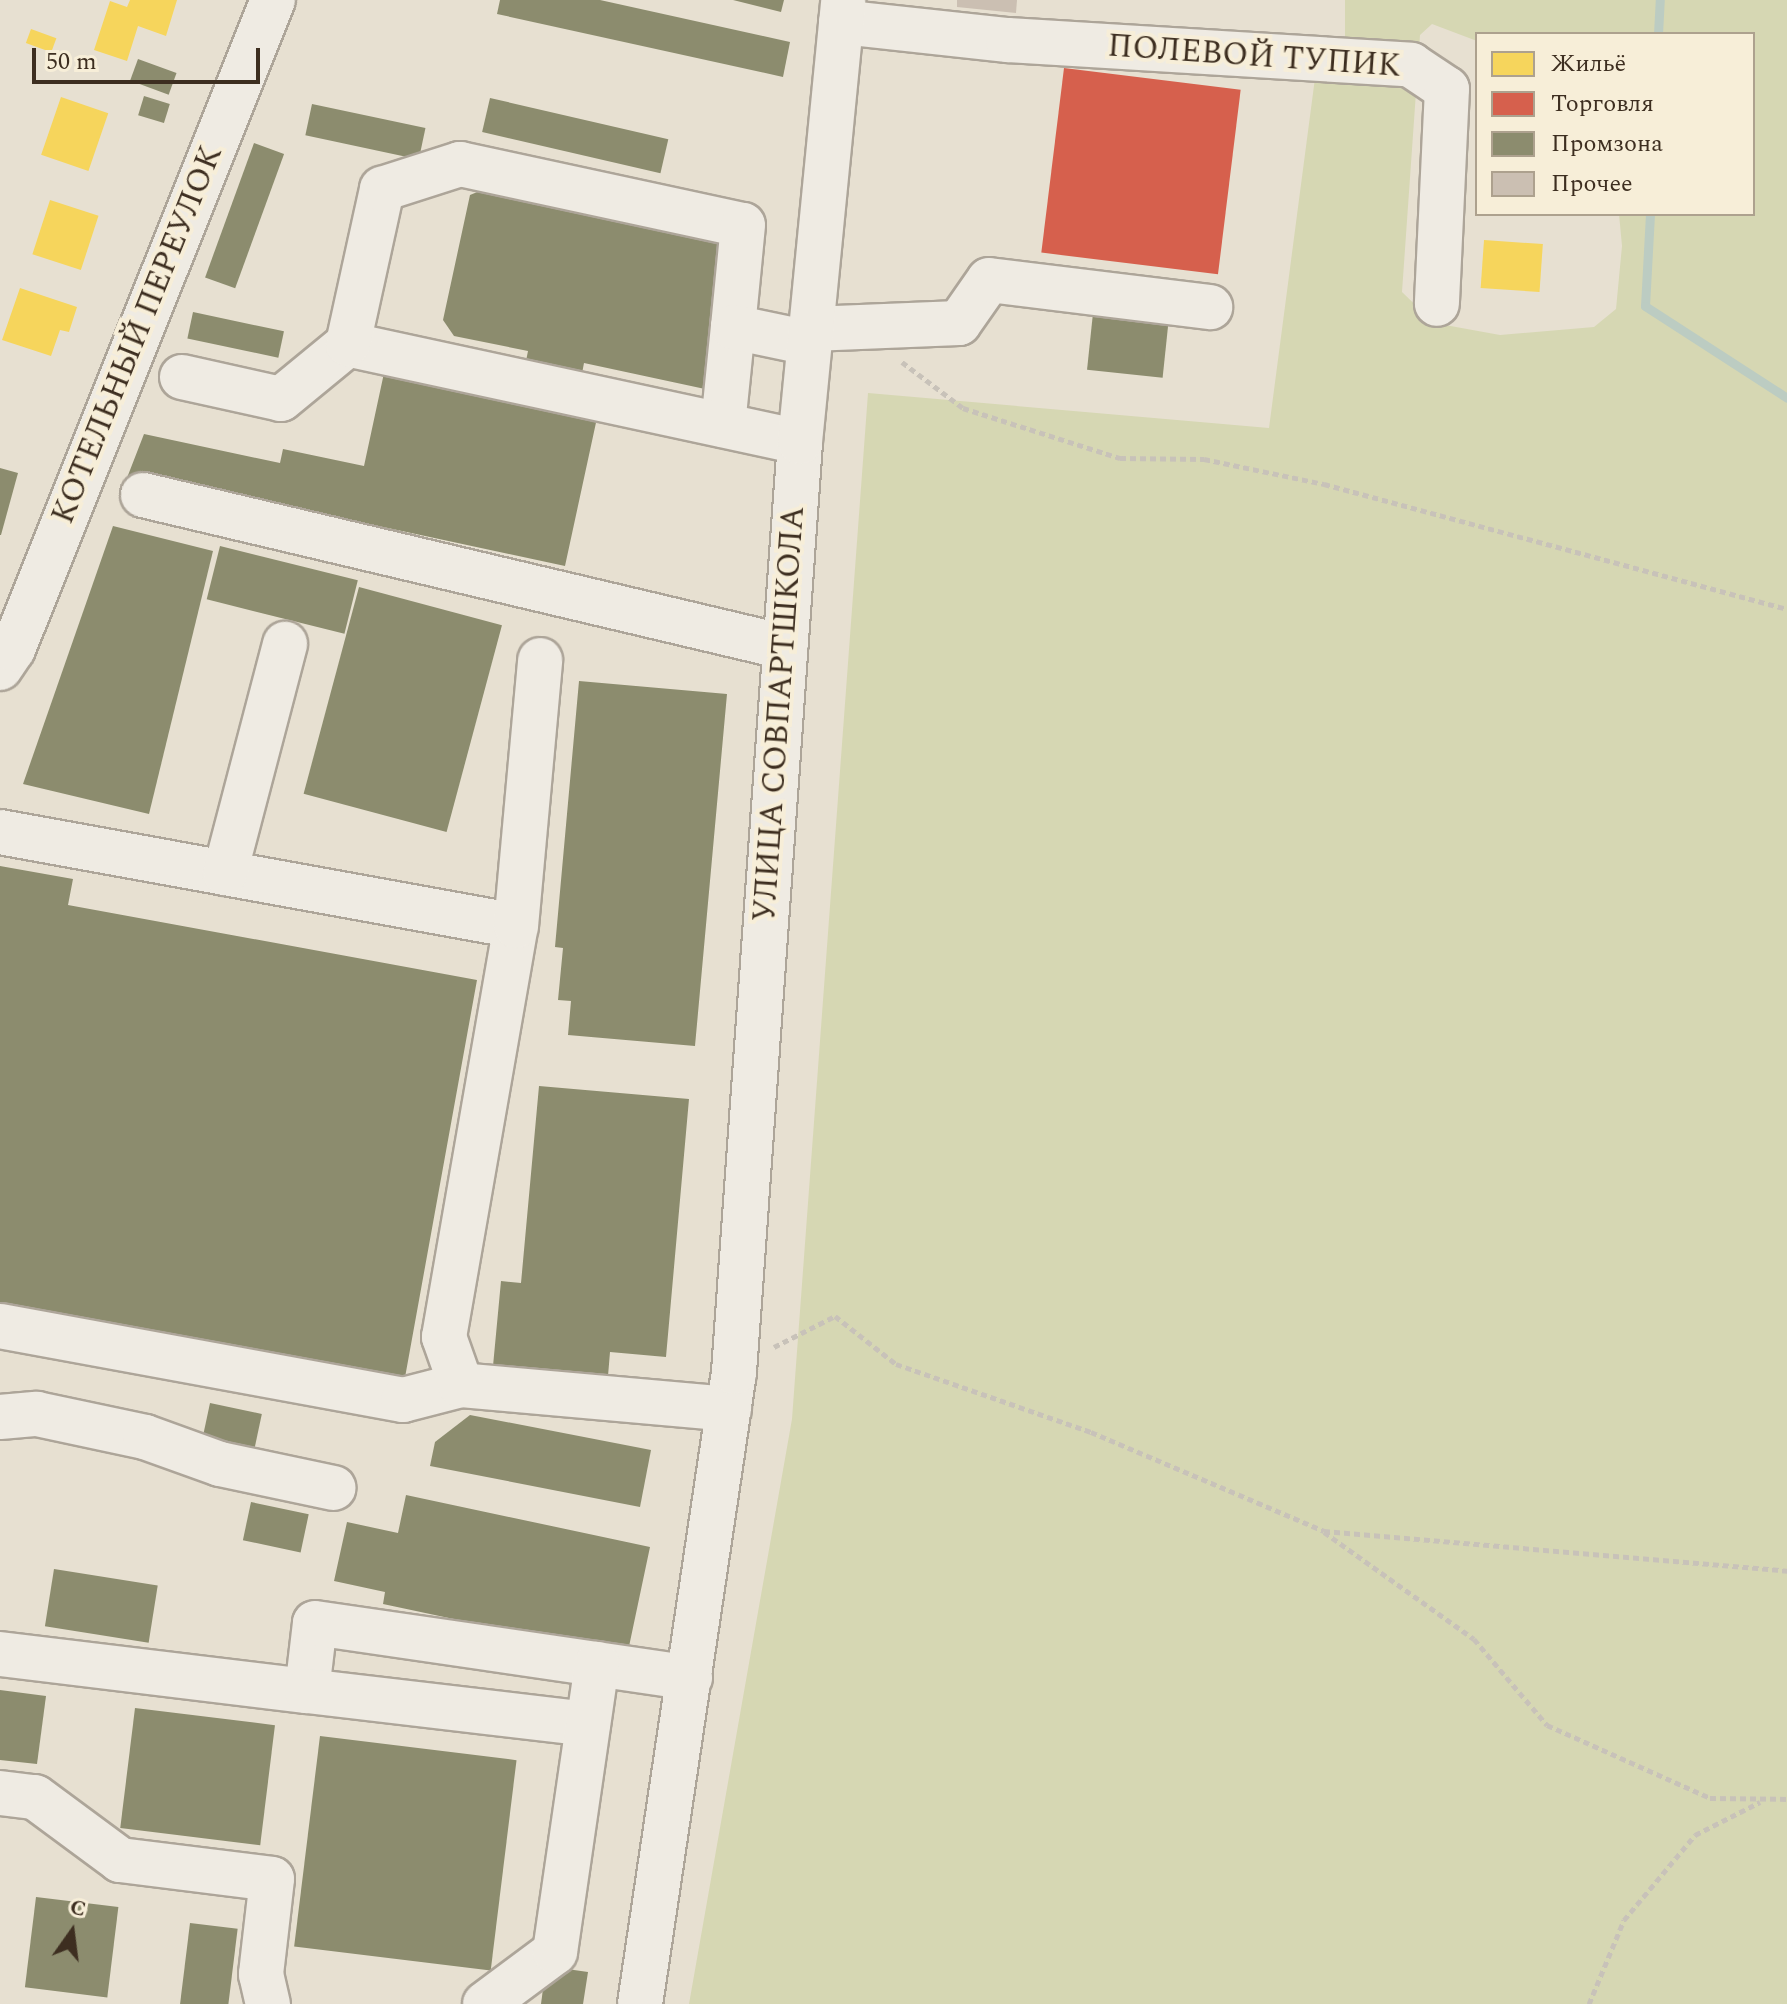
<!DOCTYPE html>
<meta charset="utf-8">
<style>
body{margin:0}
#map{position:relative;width:1787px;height:2004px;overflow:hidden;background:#e7e0d1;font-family:Spectral,serif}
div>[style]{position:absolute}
.green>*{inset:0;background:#d6d7b3}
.homes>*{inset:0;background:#f6d55c;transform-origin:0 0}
.shops>*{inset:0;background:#d6604d;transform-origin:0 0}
.industry>*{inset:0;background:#8c8c6e;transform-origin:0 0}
.stream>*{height:9px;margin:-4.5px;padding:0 4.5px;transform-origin:4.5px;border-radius:4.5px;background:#bcccc2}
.building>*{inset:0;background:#cbbfb2}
.path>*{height:5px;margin-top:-2.5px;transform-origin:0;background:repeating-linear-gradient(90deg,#c8c2b9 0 6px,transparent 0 10px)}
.roads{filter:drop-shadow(2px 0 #ada599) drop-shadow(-2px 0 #ada599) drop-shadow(0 2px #ada599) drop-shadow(0 -2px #ada599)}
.minor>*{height:44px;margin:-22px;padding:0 22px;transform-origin:22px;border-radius:22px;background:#efebe3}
span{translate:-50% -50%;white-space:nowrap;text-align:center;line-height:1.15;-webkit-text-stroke:8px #f7eed8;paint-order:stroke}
.street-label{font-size:32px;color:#3d2e20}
.legend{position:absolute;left:1475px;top:32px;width:280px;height:184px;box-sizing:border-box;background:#f7eed8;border:2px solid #ada18e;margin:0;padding:10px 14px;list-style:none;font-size:24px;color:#3d2e20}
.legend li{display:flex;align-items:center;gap:16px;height:40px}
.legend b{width:40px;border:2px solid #ada18e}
.north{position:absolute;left:32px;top:1892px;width:80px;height:80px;-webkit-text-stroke:6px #f7eed8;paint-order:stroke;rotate:14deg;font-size:22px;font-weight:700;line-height:32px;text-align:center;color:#3d2e20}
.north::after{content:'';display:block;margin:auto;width:28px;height:36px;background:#3d2e20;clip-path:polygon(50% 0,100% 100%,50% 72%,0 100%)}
.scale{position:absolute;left:32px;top:48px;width:228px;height:36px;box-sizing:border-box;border:4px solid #3d2e20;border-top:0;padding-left:10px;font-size:24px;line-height:28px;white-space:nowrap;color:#3d2e20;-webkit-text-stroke:6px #f7eed8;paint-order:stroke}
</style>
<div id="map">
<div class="green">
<i style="clip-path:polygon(evenodd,1345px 0,1787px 0,1787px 2004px,689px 2004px,792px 1419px,868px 393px,1269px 428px,1320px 40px,1345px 38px,1345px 0,1432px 24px,1477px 41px,1477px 34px,1753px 34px,1753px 214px,1619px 214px,1622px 246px,1616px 309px,1594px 327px,1500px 335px,1434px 323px,1402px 292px,1420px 35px,1432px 24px)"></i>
</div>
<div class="homes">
<i style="clip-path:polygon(130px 0,177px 0,166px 36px,138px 26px,127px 61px,94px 50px,110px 1px,127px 7px)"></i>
<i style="left:31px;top:29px;width:27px;height:15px;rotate:20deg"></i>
<i style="left:61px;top:97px;width:50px;height:61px;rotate:19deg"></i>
<i style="left:50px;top:200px;width:51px;height:57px;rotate:18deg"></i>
<i style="left:1484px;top:240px;width:59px;height:48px;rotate:4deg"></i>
<i style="clip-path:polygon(20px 288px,77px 307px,69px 332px,60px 330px,51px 356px,2px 340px)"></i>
</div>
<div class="shops">
<i style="left:1064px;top:68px;width:178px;height:186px;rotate:7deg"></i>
</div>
<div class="industry">
<i style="clip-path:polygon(500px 0,600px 0,790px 42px,783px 77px,497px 14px)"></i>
<i style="clip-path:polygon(733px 0,784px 0,781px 12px)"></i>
<i style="left:138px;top:59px;width:41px;height:23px;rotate:20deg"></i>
<i style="left:144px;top:96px;width:27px;height:20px;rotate:17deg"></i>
<i style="left:490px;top:98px;width:183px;height:35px;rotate:13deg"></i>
<i style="left:312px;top:104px;width:116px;height:32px;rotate:12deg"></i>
<i style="left:254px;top:143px;width:32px;height:143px;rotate:20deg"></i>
<i style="clip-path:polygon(487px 188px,720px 238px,705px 389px,584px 363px,580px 384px,524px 371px,528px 351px,454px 336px,443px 320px,470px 195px)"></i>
<i style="left:193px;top:312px;width:93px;height:27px;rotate:12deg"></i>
<i style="left:1093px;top:313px;width:76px;height:57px;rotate:6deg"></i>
<i style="clip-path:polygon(384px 373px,597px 418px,565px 566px,374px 525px,371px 537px,125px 483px,144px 434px,280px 463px,283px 449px,364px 466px)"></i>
<i style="clip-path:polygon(0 468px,18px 473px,1px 535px,0 535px)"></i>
<i style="clip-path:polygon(113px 526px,213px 551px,149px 814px,23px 784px)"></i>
<i style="left:220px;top:546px;width:142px;height:55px;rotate:14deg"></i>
<i style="left:359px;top:587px;width:148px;height:214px;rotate:15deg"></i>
<i style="clip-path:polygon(579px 681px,727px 694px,695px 1046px,568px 1035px,571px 1001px,558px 1000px,563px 948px,555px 947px)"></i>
<i style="clip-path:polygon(0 866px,73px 879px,68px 905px,477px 980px,404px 1383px,0 1309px)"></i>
<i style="clip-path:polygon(539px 1086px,689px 1099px,666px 1357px,610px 1352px,608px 1376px,493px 1366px,501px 1281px,521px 1283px)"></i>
<i style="left:210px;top:1403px;width:53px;height:36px;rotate:12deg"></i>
<i style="clip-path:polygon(470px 1415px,651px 1450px,640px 1507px,430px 1466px,435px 1442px)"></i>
<i style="clip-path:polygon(406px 1495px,650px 1547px,627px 1656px,383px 1604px,385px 1592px,334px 1581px,347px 1522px,398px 1533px)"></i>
<i style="left:251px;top:1502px;width:59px;height:39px;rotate:12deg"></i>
<i style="left:54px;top:1569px;width:105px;height:58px;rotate:9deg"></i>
<i style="clip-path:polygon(0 1690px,46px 1696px,37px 1764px,0 1760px)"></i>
<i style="left:135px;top:1708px;width:141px;height:121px;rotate:7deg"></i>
<i style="left:320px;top:1736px;width:198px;height:212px;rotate:7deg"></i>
<i style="left:36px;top:1897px;width:83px;height:91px;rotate:7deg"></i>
<i style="left:190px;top:1923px;width:48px;height:82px;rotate:7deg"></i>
<i style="clip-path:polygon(546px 1966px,588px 1972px,583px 2004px,541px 2004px)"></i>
</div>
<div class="stream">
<i style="left:1658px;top:34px;width:34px;rotate:-87deg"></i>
<i style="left:1650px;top:214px;width:92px;rotate:93.1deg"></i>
<i style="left:1645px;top:306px;width:169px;rotate:32.9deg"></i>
</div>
<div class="building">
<i style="clip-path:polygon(957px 0,1017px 0,1016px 13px,957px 7px)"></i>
</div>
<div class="path">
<i style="left:902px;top:362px;width:76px;rotate:37deg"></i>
<i style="left:963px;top:408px;width:165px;rotate:17.7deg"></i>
<i style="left:1120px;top:458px;width:84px;rotate:0.7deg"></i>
<i style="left:1204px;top:459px;width:123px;rotate:11.8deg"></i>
<i style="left:1324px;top:484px;width:480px;rotate:15.1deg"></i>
<i style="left:774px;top:1347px;width:68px;rotate:-26.9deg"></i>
<i style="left:835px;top:1316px;width:78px;rotate:38.2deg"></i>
<i style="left:896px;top:1364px;width:207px;rotate:19.2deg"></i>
<i style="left:1091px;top:1432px;width:253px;rotate:23deg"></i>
<i style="left:1324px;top:1531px;width:465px;rotate:4.9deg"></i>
<i style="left:1324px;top:1532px;width:184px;rotate:35.5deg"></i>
<i style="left:1474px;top:1639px;width:113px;rotate:49.7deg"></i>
<i style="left:1547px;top:1725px;width:179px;rotate:24.1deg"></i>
<i style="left:1710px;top:1798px;width:77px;rotate:0.7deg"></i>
<i style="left:1589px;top:2004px;width:91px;rotate:-67.4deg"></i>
<i style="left:1624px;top:1920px;width:111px;rotate:-50.1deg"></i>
<i style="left:1695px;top:1835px;width:73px;rotate:-26.9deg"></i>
</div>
<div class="roads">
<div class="minor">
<i style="left:841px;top:22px;width:168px;rotate:6.2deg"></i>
<i style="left:1008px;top:40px;width:404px;rotate:3.5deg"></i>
<i style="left:1411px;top:65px;width:43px;rotate:33.7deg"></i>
<i style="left:1447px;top:89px;width:215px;rotate:92.7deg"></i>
<i style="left:811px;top:329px;width:148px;rotate:-2.3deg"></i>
<i style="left:959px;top:323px;width:52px;rotate:-55.1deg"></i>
<i style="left:989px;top:280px;width:223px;rotate:7deg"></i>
<i style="left:182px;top:377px;width:101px;rotate:12.5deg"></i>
<i style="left:281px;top:399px;width:87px;rotate:-39.4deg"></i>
<i style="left:723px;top:425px;width:99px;rotate:-84.2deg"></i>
<i style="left:800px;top:442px;width:463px;rotate:-167.8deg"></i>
<i style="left:348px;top:344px;width:159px;rotate:-77.6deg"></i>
<i style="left:382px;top:189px;width:82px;rotate:-17.8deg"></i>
<i style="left:460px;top:164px;width:289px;rotate:12.2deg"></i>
<i style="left:743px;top:225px;width:102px;rotate:95.6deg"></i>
<i style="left:733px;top:327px;width:78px;rotate:11.9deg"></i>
<i style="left:143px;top:495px;width:660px;rotate:13.32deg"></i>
<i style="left:0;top:668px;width:23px;rotate:-56deg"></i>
<i style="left:13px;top:649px;width:699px;rotate:-68.17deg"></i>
<i style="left:0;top:832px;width:524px;rotate:10.32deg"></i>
<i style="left:225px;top:873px;width:237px;rotate:-75.3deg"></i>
<i style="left:0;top:1326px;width:410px;rotate:10.4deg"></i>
<i style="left:403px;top:1400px;width:60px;rotate:-14.5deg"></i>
<i style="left:461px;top:1385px;width:269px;rotate:5.1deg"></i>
<i style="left:461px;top:1385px;width:51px;rotate:-109.5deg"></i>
<i style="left:444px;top:1337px;width:417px;rotate:-80.1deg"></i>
<i style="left:516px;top:926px;width:267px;rotate:-84.8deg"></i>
<i style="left:0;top:1417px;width:37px;rotate:-5deg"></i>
<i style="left:37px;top:1414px;width:110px;rotate:12deg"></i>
<i style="left:145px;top:1437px;width:80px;rotate:19.8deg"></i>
<i style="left:220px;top:1464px;width:116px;rotate:11.9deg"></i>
<i style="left:0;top:1654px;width:309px;rotate:6.9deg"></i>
<i style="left:307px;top:1691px;width:68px;rotate:-83.3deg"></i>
<i style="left:315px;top:1623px;width:379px;rotate:8.3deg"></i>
<i style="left:307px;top:1691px;width:283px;rotate:6.7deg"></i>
<i style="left:0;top:1793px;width:35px;rotate:7deg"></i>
<i style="left:35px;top:1797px;width:106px;rotate:36.5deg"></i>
<i style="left:120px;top:1860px;width:153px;rotate:7.1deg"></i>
<i style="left:272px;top:1879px;width:96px;rotate:96.6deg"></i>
<i style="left:261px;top:1974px;width:31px;rotate:77deg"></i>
<i style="left:485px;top:2004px;width:87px;rotate:-36.6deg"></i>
<i style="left:555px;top:1952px;width:291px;rotate:-81.7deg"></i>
<i style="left:640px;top:2004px;width:639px;rotate:-81.54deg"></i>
<i style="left:734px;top:1372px;width:932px;rotate:-85.94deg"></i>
<i style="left:800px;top:442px;width:444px;rotate:-84.4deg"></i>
</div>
</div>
<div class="street-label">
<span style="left:1254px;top:57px;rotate:4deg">ПОЛЕВОЙ ТУПИК</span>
<span style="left:138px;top:335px;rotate:-68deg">КОТЕЛЬНЫЙ ПЕРЕУЛОК</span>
<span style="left:780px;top:714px;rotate:-86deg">УЛИЦА СОВПАРТШКОЛА</span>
</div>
<ul class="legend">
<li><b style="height:22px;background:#f6d55c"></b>Жильё</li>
<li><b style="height:22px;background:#d6604d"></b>Торговля</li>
<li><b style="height:22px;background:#8c8c6e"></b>Промзона</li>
<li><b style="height:22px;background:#cbbfb2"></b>Прочее</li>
</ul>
<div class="north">С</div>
<div class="scale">50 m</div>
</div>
